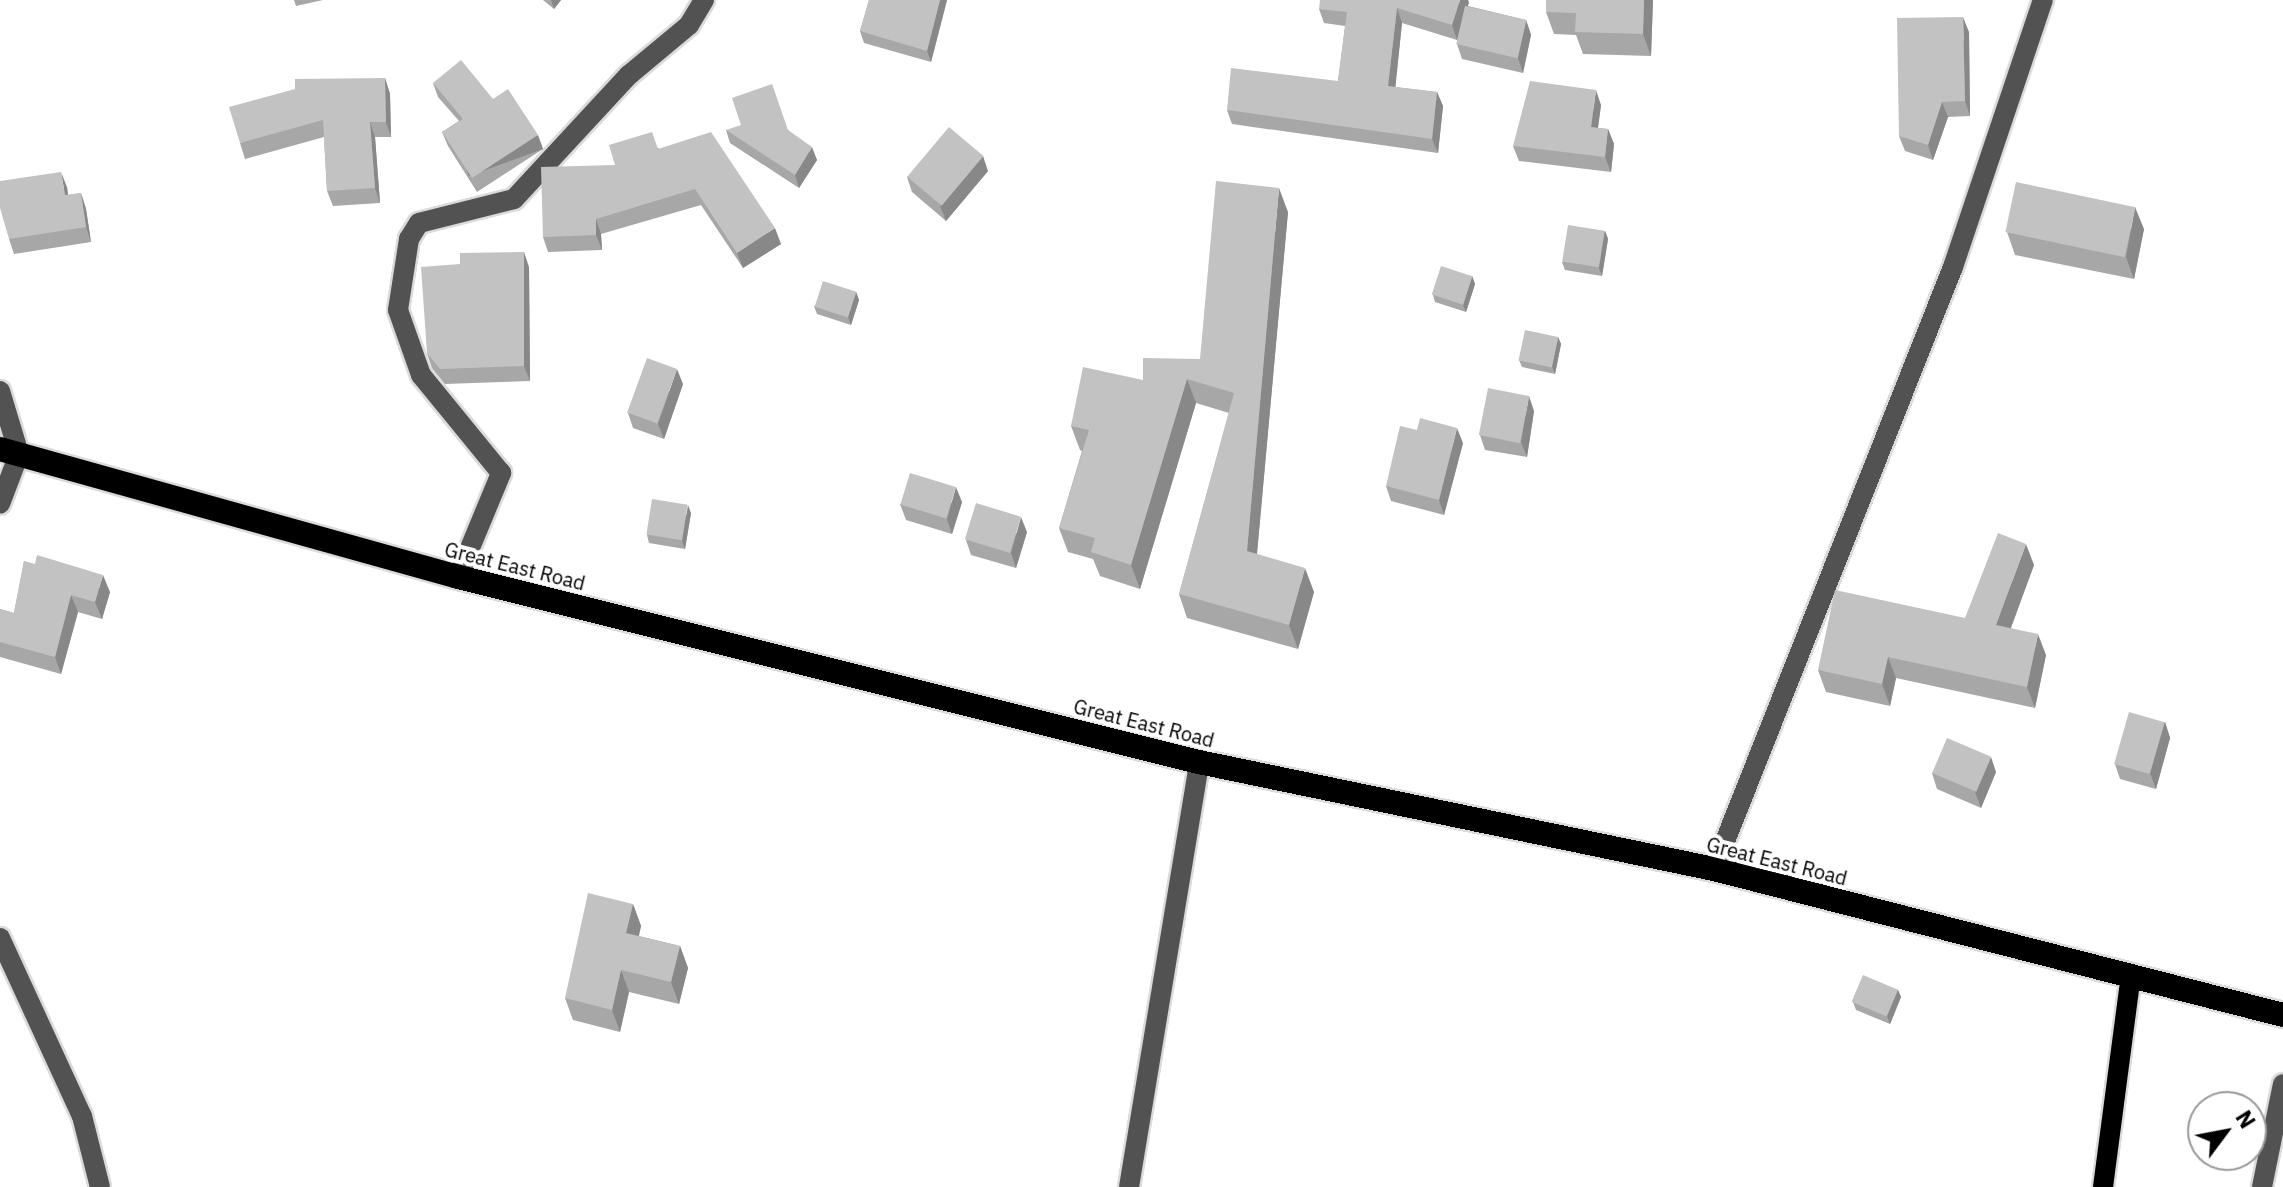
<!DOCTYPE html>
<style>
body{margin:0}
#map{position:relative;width:2283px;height:1187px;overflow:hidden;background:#fff;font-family:"IBM Plex Sans",sans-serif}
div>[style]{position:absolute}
.roads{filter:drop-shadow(2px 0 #dbdbdb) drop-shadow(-2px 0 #dbdbdb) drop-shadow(0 2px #dbdbdb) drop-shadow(0 -2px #dbdbdb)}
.minor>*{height:20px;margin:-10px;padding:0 10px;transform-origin:10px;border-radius:10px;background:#525252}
.major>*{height:20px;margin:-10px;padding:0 10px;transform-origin:10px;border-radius:10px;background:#000}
.highway>*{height:24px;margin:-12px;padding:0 12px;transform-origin:12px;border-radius:12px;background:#000}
.wall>*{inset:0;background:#a7a7a7}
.shaded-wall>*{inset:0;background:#888;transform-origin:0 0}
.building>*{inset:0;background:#c2c2c2;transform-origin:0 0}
span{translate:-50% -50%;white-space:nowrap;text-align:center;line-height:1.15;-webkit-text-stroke:8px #fff;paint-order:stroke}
.street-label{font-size:20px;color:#000}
.north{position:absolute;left:2187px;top:1091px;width:80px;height:80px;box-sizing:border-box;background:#fff;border:2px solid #999;border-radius:50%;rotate:58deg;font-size:22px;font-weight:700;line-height:32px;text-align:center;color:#000}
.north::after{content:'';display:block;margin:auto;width:28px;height:36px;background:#000;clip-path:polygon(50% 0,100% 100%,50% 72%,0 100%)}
</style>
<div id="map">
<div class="roads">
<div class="minor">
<i style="left:0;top:391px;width:66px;rotate:73.2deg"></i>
<i style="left:19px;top:454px;width:53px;rotate:110.8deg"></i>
<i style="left:458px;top:577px;width:113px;rotate:-67.5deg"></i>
<i style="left:501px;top:473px;width:127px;rotate:-129.2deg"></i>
<i style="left:421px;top:375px;width:69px;rotate:-109.5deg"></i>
<i style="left:398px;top:310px;width:72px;rotate:-81.2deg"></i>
<i style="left:409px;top:239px;width:19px;rotate:-58deg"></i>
<i style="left:419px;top:223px;width:98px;rotate:-14.2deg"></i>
<i style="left:514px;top:199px;width:169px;rotate:-47.2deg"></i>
<i style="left:629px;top:75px;width:78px;rotate:-39.8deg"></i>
<i style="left:689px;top:25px;width:29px;rotate:-59deg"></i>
<i style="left:1714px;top:869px;width:648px;rotate:-68.35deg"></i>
<i style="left:1953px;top:267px;width:282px;rotate:-71.4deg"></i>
<i style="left:0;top:938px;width:196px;rotate:65.3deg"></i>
<i style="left:82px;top:1116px;width:73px;rotate:75.8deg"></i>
<i style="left:1129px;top:1187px;width:431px;rotate:-80.6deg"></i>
<i style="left:2262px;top:1187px;width:105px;rotate:-78.5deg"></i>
</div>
<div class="major">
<i style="left:2103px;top:1187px;width:214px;rotate:-82.5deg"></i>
</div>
<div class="highway">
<i style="left:0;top:449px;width:476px;rotate:15.6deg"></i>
<i style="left:458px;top:577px;width:764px;rotate:14.02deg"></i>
<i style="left:1199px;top:762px;width:526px;rotate:11.74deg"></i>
<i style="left:1714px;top:869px;width:587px;rotate:14.39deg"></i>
</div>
</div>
<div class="wall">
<i style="clip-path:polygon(294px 0,323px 0,296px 6px)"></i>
<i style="clip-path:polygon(543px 0,561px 0,554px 9px)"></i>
<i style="clip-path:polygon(869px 0,947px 0,931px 62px,864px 43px,860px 31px)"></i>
<i style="clip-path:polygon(1653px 0,1651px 56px,1583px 54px,1576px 35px,1554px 34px,1546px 12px)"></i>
<i style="clip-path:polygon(1469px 2px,1468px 6px,1526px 20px,1531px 35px,1523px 73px,1462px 59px,1457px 44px,1457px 40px,1402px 23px,1395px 87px,1437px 92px,1443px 106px,1438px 153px,1232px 124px,1227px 110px,1338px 81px,1345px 26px,1324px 23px,1319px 9px)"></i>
<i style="clip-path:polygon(1969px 32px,1970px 116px,1948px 117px,1933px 160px,1905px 151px,1899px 136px)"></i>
<i style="clip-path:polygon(385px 78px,390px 94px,391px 137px,375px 137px,380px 203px,333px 206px,327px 191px,324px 137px,245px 159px,240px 143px)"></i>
<i style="clip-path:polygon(433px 83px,493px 99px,543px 149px,477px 192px,448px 146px,442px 132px,459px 121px,438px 97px)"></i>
<i style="clip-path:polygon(1601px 105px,1598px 128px,1608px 129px,1614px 144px,1611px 172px,1519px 161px,1513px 146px)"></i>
<i style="clip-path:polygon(726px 130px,788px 130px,817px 160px,799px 188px,730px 143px)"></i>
<i style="clip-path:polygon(658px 148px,781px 244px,743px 268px,701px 205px,601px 234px,602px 250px,548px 252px,543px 237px,615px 165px)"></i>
<i style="clip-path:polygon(988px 171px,946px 221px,912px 192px,907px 177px)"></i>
<i style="clip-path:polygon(67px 187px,68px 195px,81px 193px,86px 209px,91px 242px,14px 254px,9px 239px)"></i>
<i style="clip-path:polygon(1288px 212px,1257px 554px,1314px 592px,1298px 649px,1187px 618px,1179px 594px,1229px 413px,1196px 403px,1140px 589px,1100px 576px,1093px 559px,1068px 552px,1059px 528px,1082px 451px,1080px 450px,1071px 426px,1200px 359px)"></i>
<i style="clip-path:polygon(2144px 229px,2134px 279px,2015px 255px,2007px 232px)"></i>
<i style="clip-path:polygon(1605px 231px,1608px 239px,1602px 276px,1565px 270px,1562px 262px)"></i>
<i style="clip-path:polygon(529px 267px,530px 381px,445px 384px,432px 368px,427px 353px)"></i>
<i style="clip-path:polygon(1472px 276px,1475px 284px,1466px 312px,1435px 302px,1433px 295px)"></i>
<i style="clip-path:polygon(856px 292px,859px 300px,851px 325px,817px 314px,814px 306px)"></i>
<i style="clip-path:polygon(1558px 337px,1561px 344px,1555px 374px,1522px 367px,1519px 360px)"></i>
<i style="clip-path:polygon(683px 384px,664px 439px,633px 428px,628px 413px)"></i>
<i style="clip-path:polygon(1534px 411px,1527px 457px,1485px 450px,1480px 435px)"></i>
<i style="clip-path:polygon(1463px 443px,1444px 515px,1391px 501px,1386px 486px)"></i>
<i style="clip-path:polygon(962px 502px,952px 534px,906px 520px,900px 504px)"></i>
<i style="clip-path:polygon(691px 513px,685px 549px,649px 543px,647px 535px)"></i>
<i style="clip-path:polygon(1027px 532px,1016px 568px,971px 555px,966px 540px)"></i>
<i style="clip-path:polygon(24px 561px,110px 592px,102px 619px,78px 612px,61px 674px,0 657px,0 609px,14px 613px)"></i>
<i style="clip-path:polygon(2034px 565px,2011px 628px,2046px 655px,2035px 708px,1896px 678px,1890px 706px,1826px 692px,1818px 670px,1965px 618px)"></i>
<i style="clip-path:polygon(2165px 722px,2170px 738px,2156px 789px,2120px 779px,2115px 764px)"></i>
<i style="clip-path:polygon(1996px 772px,1981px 808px,1937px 789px,1932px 773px)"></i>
<i style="clip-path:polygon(633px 904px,641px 926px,639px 936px,680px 946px,688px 968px,679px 1004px,629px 992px,620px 1032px,573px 1020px,565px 998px)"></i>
<i style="clip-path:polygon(1898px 990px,1901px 997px,1890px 1024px,1856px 1010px,1853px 1002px)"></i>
</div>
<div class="shaded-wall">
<i style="clip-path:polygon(551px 0,561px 0,554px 9px)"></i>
<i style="clip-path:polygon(940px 0,947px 0,931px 62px,927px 51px)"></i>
<i style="clip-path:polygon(1460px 0,1468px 0,1469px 2px,1457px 40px,1452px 25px)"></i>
<i style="clip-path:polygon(1644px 0,1653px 0,1651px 56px,1643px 34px)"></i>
<i style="clip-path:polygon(1397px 8px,1402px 23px,1394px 101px,1388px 86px)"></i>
<i style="clip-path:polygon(1963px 17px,1969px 32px,1970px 116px,1965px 101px)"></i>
<i style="clip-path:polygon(1526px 20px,1531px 35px,1523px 73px,1518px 58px)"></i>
<i style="clip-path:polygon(385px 78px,390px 94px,391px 137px,386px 122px)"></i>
<i style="clip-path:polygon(1596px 90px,1601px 105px,1596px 142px,1591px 127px)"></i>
<i style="clip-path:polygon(1437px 92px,1443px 106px,1438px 153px,1432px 139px)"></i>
<i style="clip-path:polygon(1942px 102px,1948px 117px,1933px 160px,1928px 145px)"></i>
<i style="clip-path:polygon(370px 122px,375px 137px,380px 203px,375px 188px)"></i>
<i style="clip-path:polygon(1608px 129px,1614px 144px,1611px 172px,1605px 157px)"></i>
<i style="left:538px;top:135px;width:15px;height:79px;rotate:70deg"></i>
<i style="clip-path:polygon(812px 147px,817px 160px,799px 188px,795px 175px)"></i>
<i style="clip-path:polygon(983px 156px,988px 171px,946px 221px,940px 206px)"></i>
<i style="clip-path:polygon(61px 172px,67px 187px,70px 211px,65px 195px)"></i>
<i style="clip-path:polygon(1279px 188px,1288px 212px,1255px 575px,1247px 551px)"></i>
<i style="clip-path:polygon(81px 193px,86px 209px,91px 242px,86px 227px)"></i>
<i style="clip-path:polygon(2135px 207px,2144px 229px,2134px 279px,2126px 257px)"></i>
<i style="clip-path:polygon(596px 219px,601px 234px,602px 250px,596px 235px)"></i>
<i style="clip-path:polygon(775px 228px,781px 244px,743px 268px,737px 253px)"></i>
<i style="clip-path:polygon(1605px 231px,1608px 239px,1602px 276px,1599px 268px)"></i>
<i style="clip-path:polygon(524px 252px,529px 267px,530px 381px,524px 366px)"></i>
<i style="clip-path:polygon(1472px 276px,1475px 284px,1466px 312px,1463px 305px)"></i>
<i style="clip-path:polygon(856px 292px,859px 300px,851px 325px,848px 317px)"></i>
<i style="clip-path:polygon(1558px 337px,1561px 344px,1555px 374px,1552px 366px)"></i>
<i style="clip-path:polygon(677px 369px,683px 384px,664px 439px,658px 424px)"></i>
<i style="clip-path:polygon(1187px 379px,1196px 403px,1140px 589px,1131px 565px)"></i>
<i style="clip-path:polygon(1529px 396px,1534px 411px,1527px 457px,1521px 442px)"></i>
<i style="clip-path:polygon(1457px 428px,1463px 443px,1444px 515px,1439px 500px)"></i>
<i style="clip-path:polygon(956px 487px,962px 502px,952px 534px,947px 519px)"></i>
<i style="clip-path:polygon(688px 505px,691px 513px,685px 549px,682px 541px)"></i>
<i style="clip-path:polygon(1021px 517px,1027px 532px,1016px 568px,1011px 553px)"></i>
<i style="clip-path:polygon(2026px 544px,2034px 565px,2004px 646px,1996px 625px)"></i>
<i style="clip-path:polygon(1305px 568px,1314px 592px,1298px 649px,1289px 625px)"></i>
<i style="clip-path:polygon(103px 575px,110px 592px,102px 619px,95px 602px)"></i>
<i style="clip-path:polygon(71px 595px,78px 612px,61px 674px,55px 657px)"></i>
<i style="clip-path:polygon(2038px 634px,2046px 655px,2035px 708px,2027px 687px)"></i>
<i style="clip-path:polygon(1888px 657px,1896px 678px,1890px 706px,1882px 684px)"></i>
<i style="clip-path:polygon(2165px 722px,2170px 738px,2156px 789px,2150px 773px)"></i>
<i style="clip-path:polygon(1991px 757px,1996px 772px,1981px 808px,1975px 792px)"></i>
<i style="clip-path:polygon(633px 904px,641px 926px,634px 955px,626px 933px)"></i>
<i style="clip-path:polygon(680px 946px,688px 968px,679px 1004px,671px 982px)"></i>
<i style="clip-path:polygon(621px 970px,629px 992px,620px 1032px,612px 1010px)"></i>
<i style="clip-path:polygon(1898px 990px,1901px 997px,1890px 1024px,1887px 1016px)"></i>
</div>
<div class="building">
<i style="clip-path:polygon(869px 0,940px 0,927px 51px,860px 31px)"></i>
<i style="clip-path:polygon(1320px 0,1460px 0,1452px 25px,1397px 8px,1388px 86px,1437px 92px,1432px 139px,1227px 110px,1231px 68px,1338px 81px,1347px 12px,1319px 9px)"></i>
<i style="clip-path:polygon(1546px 0,1644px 0,1643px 34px,1575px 32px,1576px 13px,1546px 12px)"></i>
<i style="left:1465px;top:6px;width:63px;height:39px;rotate:13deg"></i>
<i style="clip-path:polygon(1963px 17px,1965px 101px,1942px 102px,1928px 145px,1899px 136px,1897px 18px)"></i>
<i style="clip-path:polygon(461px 60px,493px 99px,508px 89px,538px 135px,472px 178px,442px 132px,463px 119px,433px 83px)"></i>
<i style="clip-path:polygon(385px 78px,386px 122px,370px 122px,375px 188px,327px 191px,323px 120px,240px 143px,229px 107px,295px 89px,295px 79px)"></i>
<i style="clip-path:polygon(1530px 81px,1596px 90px,1591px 127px,1608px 129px,1605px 157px,1513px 146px)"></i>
<i style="clip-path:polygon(772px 84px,788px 130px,812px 147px,795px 175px,726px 130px,741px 125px,732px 98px)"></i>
<i style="left:949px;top:127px;width:45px;height:65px;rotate:40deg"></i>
<i style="clip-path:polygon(652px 132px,658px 149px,711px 132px,775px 228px,737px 253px,695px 189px,596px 219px,596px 235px,543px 237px,541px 167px,615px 165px,609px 145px)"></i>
<i style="clip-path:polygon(61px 172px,65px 195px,81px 193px,86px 227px,9px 239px,0 208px,0 181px)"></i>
<i style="clip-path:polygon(1216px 181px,1279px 188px,1247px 551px,1305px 568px,1289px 625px,1179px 594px,1234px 393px,1187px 379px,1131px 565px,1091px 552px,1095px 538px,1059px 528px,1089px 430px,1071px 426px,1083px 367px,1143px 380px,1143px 358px,1200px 359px)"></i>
<i style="left:2016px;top:182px;width:122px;height:51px;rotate:12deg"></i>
<i style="left:1568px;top:225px;width:37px;height:37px;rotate:9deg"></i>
<i style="clip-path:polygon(524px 252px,524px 366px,440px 369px,427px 353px,421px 267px,460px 264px,460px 253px)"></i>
<i style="left:1441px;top:266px;width:33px;height:30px;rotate:18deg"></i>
<i style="left:823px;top:281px;width:35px;height:27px;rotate:18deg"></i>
<i style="left:1525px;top:330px;width:34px;height:31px;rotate:12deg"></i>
<i style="left:647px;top:358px;width:32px;height:58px;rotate:20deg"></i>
<i style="left:1488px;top:388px;width:42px;height:48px;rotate:11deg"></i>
<i style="clip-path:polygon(1420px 418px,1457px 428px,1439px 500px,1386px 486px,1400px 426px,1417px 430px)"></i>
<i style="left:910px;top:473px;width:48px;height:33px;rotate:17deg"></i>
<i style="left:652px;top:499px;width:36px;height:36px;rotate:9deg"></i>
<i style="left:976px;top:503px;width:47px;height:38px;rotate:17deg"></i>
<i style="clip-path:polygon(1998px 533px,2026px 544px,1996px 625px,2038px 634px,2027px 687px,1888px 657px,1882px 684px,1818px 670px,1835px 590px,1965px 618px)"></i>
<i style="clip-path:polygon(37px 555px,103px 575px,95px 602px,71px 595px,55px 657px,0 642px,0 609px,14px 613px,24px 561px,35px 564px)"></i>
<i style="left:2129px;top:712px;width:37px;height:54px;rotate:16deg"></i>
<i style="left:1947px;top:738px;width:48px;height:38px;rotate:23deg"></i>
<i style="clip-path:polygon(588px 893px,633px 904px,626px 933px,680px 946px,671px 982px,621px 970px,612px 1010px,565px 998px)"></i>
<i style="left:1863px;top:975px;width:38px;height:29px;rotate:23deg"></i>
</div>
<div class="street-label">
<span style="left:515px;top:566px;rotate:14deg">Great East Road</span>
<span style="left:1144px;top:723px;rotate:14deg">Great East Road</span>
<span style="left:1777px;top:861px;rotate:14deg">Great East Road</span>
</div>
<div class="north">N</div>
</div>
